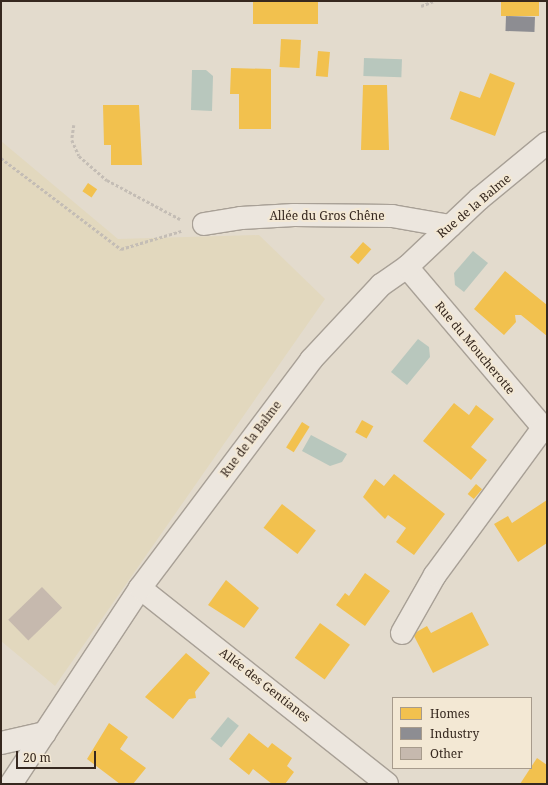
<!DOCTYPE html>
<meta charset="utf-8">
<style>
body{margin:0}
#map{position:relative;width:548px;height:785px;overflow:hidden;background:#e3dbcd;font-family:"Noto Serif",serif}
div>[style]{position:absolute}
.farmland>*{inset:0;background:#e2d8be}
.water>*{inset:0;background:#b8c7bd;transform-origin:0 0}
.homes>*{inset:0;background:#f2c14e;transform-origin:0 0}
.industry>*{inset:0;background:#8d8d92;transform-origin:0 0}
.building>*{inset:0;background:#c6b9ae;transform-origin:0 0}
.path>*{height:2.5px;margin-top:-1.25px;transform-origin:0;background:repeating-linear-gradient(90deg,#c4bdb5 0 3px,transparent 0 5px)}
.roads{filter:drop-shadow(1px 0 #a8a096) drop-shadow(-1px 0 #a8a096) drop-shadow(0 1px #a8a096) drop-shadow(0 -1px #a8a096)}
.minor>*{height:22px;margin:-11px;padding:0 11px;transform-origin:11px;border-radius:11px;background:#ece6de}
span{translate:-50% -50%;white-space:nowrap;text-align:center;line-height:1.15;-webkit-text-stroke:4px #f3e8d4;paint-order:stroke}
.street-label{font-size:12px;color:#36281f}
.frame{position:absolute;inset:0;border:2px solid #36281f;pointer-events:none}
.legend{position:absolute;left:392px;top:697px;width:140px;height:72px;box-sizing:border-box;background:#f3e8d4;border:1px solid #a79b8c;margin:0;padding:5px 7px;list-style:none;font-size:12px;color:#36281f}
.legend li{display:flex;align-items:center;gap:8px;height:20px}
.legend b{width:20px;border:1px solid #a79b8c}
.scale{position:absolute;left:16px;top:751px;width:80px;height:18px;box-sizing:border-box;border:2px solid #36281f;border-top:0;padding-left:5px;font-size:12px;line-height:14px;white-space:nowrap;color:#36281f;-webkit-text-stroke:3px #f3e8d4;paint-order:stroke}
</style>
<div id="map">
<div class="farmland">
<i style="clip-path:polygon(1px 141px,118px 239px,259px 235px,325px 299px,55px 686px,1px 641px)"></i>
</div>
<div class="water">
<i style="left:364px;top:58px;width:38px;height:18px;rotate:2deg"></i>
<i style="clip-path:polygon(192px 70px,206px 70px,213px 76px,212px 111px,191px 110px)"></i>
<i style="clip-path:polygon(473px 251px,488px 263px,464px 292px,455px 285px,454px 273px)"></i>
<i style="clip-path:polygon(418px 339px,429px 347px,430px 357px,407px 385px,391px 372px)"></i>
<i style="clip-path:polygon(311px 435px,347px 454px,342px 462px,330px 466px,302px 451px)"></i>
<i style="left:228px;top:717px;width:14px;height:28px;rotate:39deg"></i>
</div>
<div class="homes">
<i style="left:253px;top:1px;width:65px;height:23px"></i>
<i style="left:501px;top:1px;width:38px;height:15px"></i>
<i style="left:281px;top:39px;width:20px;height:28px;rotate:3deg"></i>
<i style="left:318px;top:51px;width:12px;height:25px;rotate:5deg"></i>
<i style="clip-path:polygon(231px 68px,271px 69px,271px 129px,239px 129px,239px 94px,230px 94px)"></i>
<i style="clip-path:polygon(490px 73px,515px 83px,495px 136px,450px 119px,460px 91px,480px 98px)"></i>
<i style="clip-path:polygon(363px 85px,387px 85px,389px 150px,361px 150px)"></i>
<i style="clip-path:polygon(103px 105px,139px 105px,142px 165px,111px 165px,111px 145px,104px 145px)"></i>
<i style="left:88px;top:183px;width:11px;height:10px;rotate:34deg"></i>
<i style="left:363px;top:242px;width:11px;height:20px;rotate:41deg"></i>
<i style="clip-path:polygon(505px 271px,547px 305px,547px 336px,521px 315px,515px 315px,516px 322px,504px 335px,474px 309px)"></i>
<i style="clip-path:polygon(454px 403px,469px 415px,476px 405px,494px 419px,471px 447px,487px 460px,471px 480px,423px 441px)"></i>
<i style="left:362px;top:420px;width:13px;height:14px;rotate:29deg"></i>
<i style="left:302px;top:422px;width:9px;height:30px;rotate:32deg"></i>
<i style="clip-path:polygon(394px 474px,445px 514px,414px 555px,396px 542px,406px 528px,388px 515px,385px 519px,363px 497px,375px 479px,384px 486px)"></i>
<i style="left:476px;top:484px;width:8px;height:13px;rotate:40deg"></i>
<i style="clip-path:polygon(547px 500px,547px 543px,518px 562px,494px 524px,508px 516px,512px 523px)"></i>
<i style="left:282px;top:504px;width:43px;height:30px;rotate:38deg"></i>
<i style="clip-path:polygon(365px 573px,390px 591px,365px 626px,336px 605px,345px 593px,349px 596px)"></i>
<i style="clip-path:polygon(226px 580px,259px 608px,244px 628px,208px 605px)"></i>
<i style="clip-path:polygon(472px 612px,489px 645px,433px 673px,413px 634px,427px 626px,431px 633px)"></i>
<i style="left:320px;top:623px;width:37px;height:43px;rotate:36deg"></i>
<i style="clip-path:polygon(186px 653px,210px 673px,195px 692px,196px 698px,189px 699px,173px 719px,145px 697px)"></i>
<i style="clip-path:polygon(109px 723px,128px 737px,120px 749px,146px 768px,133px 784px,120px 784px,87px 759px)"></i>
<i style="clip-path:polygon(249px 733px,268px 748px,272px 743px,292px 758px,287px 766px,294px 772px,285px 784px,272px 784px,253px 769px,249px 775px,229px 759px)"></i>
<i style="clip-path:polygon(537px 758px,547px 765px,547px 784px,520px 784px)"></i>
</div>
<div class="industry">
<i style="left:506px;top:16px;width:29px;height:15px;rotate:2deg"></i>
</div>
<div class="building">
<i style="left:42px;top:587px;width:29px;height:47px;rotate:46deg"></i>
</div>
<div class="path">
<i style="left:421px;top:6px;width:14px;rotate:-21deg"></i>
<i style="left:74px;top:125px;width:15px;rotate:98deg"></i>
<i style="left:72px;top:140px;width:17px;rotate:66deg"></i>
<i style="left:79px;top:156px;width:37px;rotate:41deg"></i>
<i style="left:107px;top:180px;width:83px;rotate:28.1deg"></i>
<i style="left:1px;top:158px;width:151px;rotate:37.2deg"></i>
<i style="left:121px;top:249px;width:63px;rotate:-16.7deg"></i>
</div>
<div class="roads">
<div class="minor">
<i style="left:204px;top:224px;width:37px;rotate:-9deg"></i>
<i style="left:241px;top:218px;width:53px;rotate:-3.2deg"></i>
<i style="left:294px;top:215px;width:98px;rotate:0.6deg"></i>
<i style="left:392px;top:216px;width:59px;rotate:9.8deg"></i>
<i style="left:407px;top:267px;width:216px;rotate:49.7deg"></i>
<i style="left:140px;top:588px;width:315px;rotate:38.4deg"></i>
<i style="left:402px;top:633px;width:67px;rotate:-60.4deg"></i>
<i style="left:435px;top:575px;width:182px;rotate:-53.7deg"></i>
<i style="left:1px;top:743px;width:45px;rotate:-12.8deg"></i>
<i style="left:11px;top:784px;width:235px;rotate:-56.6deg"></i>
<i style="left:140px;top:588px;width:285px;rotate:-53.1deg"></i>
<i style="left:311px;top:360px;width:103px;rotate:-47deg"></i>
<i style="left:381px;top:285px;width:32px;rotate:-35deg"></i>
<i style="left:407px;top:267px;width:99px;rotate:-43.4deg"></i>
<i style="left:479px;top:199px;width:88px;rotate:-39.5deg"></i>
</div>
</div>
<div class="street-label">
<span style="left:474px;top:206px;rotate:-40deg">Rue de la Balme</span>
<span style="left:327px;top:216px">Allée du Gros Chêne</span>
<span style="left:475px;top:348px;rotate:50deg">Rue du Moucherotte</span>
<span style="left:251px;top:439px;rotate:-53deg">Rue de la Balme</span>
<span style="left:265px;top:685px;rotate:38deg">Allée des Gentianes</span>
</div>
<div class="frame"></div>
<ul class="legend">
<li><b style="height:11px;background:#f2c14e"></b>Homes</li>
<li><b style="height:11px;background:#8d8d92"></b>Industry</li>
<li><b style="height:11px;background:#c6b9ae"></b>Other</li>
</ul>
<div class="scale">20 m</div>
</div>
